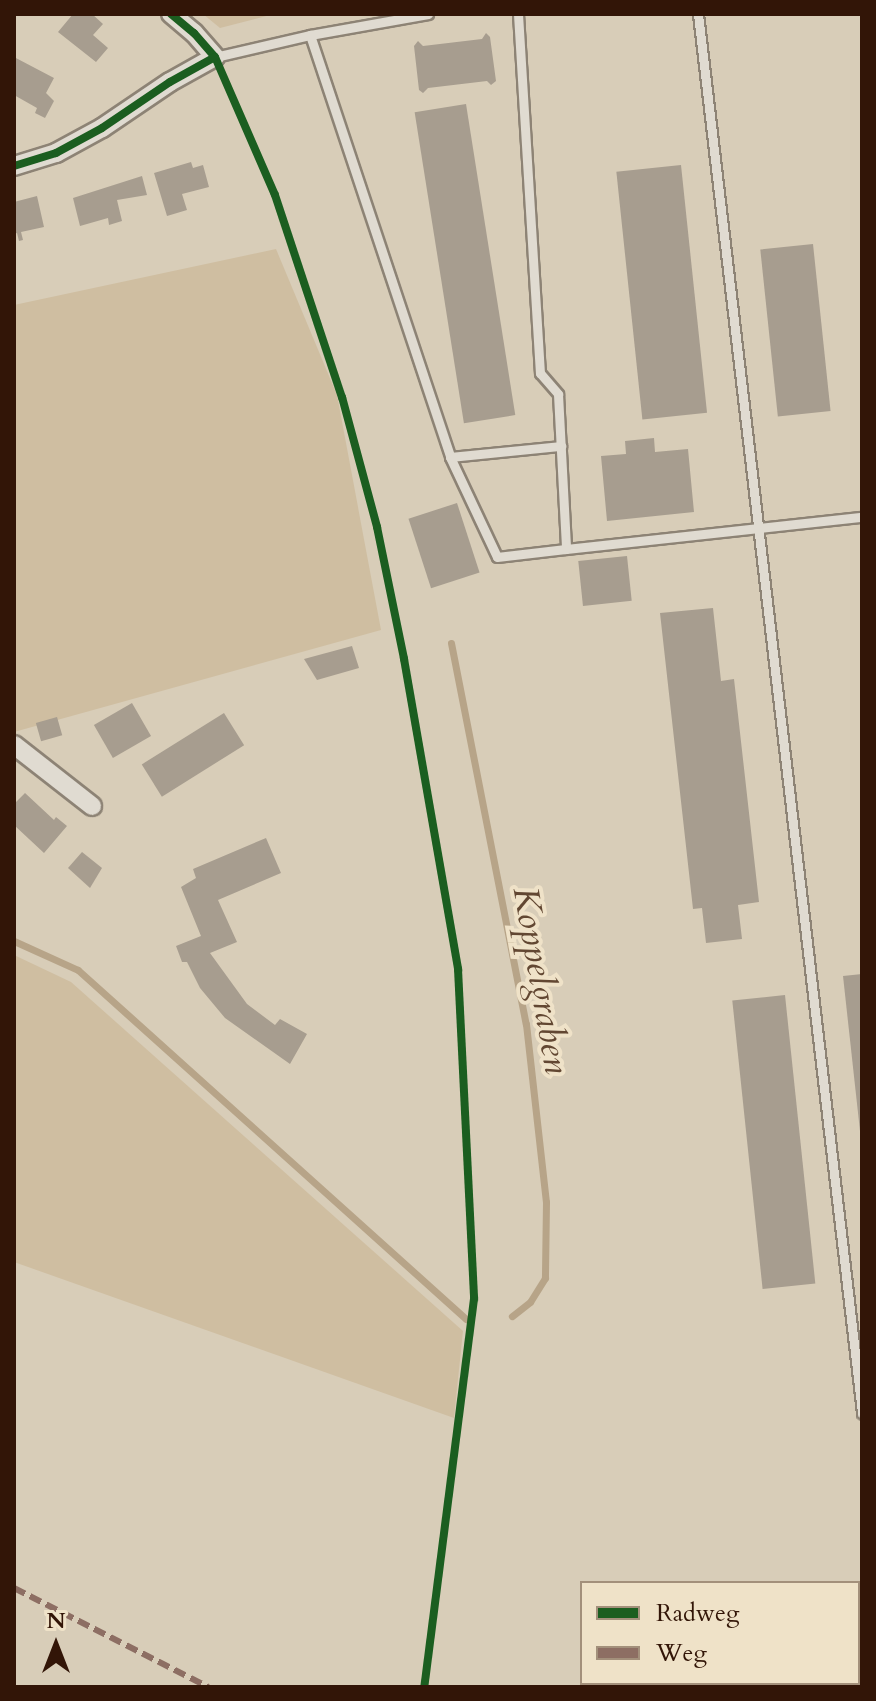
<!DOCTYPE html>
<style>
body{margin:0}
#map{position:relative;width:876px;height:1701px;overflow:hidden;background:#d8cdb8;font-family:Cardo,serif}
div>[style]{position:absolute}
.green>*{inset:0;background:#cfbea1}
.stream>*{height:7px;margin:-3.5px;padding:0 3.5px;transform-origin:3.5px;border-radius:3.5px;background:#b7a488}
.building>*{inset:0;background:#a79d8f;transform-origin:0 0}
.roads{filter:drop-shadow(2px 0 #8d8375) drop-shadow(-2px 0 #8d8375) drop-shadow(0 2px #8d8375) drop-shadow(0 -2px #8d8375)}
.lane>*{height:9px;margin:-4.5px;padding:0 4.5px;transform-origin:4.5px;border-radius:4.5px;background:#e0dbd1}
.street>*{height:18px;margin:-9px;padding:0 9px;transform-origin:9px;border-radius:9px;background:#e0dbd1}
.quiet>*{height:6px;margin-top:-3px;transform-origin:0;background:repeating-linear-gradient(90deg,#8d6e63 0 12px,transparent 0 18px)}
.cycleway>*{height:8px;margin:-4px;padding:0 4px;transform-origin:4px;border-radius:4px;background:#1b5e20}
span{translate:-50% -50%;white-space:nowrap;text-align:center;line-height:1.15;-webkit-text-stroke:8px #efe2c8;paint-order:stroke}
.water-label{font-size:36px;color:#624732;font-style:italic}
.frame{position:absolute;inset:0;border:16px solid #321507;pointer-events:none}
.legend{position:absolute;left:580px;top:1581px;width:280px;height:104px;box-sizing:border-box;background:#efe2c8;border:2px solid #a3907b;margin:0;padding:10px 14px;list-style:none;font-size:24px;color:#321507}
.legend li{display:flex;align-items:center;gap:16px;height:40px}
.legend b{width:40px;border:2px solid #a3907b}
.north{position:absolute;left:16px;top:1605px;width:80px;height:80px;-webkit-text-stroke:6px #efe2c8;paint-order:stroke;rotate:0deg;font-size:22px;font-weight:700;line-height:32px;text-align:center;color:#321507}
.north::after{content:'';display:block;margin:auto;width:28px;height:36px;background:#321507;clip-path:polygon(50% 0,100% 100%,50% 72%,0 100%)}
</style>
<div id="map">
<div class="green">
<i style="clip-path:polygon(203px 14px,274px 14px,220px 28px)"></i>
<i style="clip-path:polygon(276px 249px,337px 395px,381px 630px,14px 732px,14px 305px)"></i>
<i style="clip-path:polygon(14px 955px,71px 982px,463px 1331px,454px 1418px,14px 1262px)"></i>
</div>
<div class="stream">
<i style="left:451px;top:643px;width:388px;rotate:78.9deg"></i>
<i style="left:526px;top:1024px;width:179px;rotate:83.6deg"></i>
<i style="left:546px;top:1202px;width:76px;rotate:90.8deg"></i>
<i style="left:545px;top:1278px;width:28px;rotate:122deg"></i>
<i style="left:530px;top:1302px;width:23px;rotate:142deg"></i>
<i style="left:14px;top:941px;width:70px;rotate:24.4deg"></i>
<i style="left:78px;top:970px;width:522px;rotate:41.97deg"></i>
</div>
<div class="building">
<i style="clip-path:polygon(73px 14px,92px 14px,103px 24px,93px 35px,108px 48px,96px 62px,58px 32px)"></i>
<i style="clip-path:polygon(486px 33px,490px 37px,496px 81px,491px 85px,487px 81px,428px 88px,423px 93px,419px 90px,414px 46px,418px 41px,423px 46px,482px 39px)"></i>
<i style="clip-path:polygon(14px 57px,54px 78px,46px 93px,54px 101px,45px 118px,35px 113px,37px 108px,14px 95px)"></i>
<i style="left:466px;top:104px;width:315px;height:52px;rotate:81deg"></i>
<i style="clip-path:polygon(191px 162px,193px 168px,203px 165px,209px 187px,182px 194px,187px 210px,167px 216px,154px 173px)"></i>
<i style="left:681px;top:165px;width:249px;height:65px;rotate:84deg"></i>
<i style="clip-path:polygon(142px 176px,147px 195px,117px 200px,122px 221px,109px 225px,108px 218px,80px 226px,73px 198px)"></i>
<i style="clip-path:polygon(37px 196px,44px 227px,21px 232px,23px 240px,19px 241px,17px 233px,14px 234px,14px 202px)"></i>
<i style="left:813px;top:244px;width:168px;height:53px;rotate:84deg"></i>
<i style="clip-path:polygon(654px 438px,655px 452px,688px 449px,694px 512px,607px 521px,601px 456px,626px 454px,625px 441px)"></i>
<i style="left:457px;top:503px;width:73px;height:51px;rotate:72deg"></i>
<i style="left:627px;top:556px;width:45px;height:49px;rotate:84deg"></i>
<i style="clip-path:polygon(713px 608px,721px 681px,734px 679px,759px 902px,738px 905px,742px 939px,706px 943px,702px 908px,693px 909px,660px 613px)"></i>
<i style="clip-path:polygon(352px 646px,359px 668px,317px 680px,304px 659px)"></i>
<i style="left:132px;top:703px;width:38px;height:44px;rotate:60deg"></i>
<i style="left:224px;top:713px;width:38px;height:97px;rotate:58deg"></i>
<i style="left:57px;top:717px;width:19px;height:22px;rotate:74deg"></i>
<i style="clip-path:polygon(25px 793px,54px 820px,56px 817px,67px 826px,44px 853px,14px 825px,14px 804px)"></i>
<i style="clip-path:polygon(266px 838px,281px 873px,218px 900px,237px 942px,210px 953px,247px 1004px,275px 1025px,280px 1019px,307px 1034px,290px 1064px,225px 1018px,200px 988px,187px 962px,182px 962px,176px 946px,201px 936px,181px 887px,196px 878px,193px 869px)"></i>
<i style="clip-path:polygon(82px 852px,102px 868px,90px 888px,68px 868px)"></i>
<i style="clip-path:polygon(862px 974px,862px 1131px,860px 1131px,843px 976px)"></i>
<i style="left:785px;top:995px;width:290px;height:53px;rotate:84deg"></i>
</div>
<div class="roads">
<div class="lane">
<i style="left:518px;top:14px;width:360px;rotate:86.5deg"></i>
<i style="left:540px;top:373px;width:28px;rotate:49deg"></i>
<i style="left:558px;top:394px;width:155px;rotate:87deg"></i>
<i style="left:566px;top:549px;width:298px;rotate:-6.2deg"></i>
<i style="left:698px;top:14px;width:1409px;rotate:83.31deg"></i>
<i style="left:310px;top:35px;width:445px;rotate:71.6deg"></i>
<i style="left:450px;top:457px;width:110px;rotate:64.8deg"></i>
<i style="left:497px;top:557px;width:69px;rotate:-6.6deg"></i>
<i style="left:215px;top:57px;width:98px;rotate:-13deg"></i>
<i style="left:310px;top:35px;width:120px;rotate:-10.1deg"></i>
<i style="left:450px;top:457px;width:112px;rotate:-5.7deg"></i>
</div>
<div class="street">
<i style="left:14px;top:166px;width:44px;rotate:-17.2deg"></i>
<i style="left:56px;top:153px;width:52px;rotate:-28.5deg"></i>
<i style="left:102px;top:128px;width:82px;rotate:-34.1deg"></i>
<i style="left:170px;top:82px;width:51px;rotate:-29.1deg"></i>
<i style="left:215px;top:57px;width:32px;rotate:-131deg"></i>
<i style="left:194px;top:33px;width:30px;rotate:-140deg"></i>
<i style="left:14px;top:745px;width:99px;rotate:38deg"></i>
</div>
</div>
<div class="quiet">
<i style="left:14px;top:1588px;width:218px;rotate:27deg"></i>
</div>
<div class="cycleway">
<i style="left:171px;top:14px;width:30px;rotate:40deg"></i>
<i style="left:194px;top:33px;width:32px;rotate:49deg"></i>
<i style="left:215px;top:57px;width:150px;rotate:66.5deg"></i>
<i style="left:275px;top:195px;width:213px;rotate:71.7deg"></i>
<i style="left:342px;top:397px;width:135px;rotate:74.9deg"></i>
<i style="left:377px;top:527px;width:135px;rotate:78.4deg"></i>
<i style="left:404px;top:659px;width:315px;rotate:80.1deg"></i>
<i style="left:458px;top:969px;width:330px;rotate:87.2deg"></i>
<i style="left:474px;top:1299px;width:391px;rotate:97.3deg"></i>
<i style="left:14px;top:166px;width:44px;rotate:-17.2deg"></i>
<i style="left:56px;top:153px;width:52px;rotate:-28.5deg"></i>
<i style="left:102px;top:128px;width:82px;rotate:-34.1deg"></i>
<i style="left:170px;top:82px;width:51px;rotate:-29.1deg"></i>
</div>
<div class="water-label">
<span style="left:541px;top:980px;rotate:80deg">Koppelgraben</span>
</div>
<div class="frame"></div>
<ul class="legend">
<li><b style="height:10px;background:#1b5e20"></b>Radweg</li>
<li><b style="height:10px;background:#8d6e63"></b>Weg</li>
</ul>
<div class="north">N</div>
</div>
